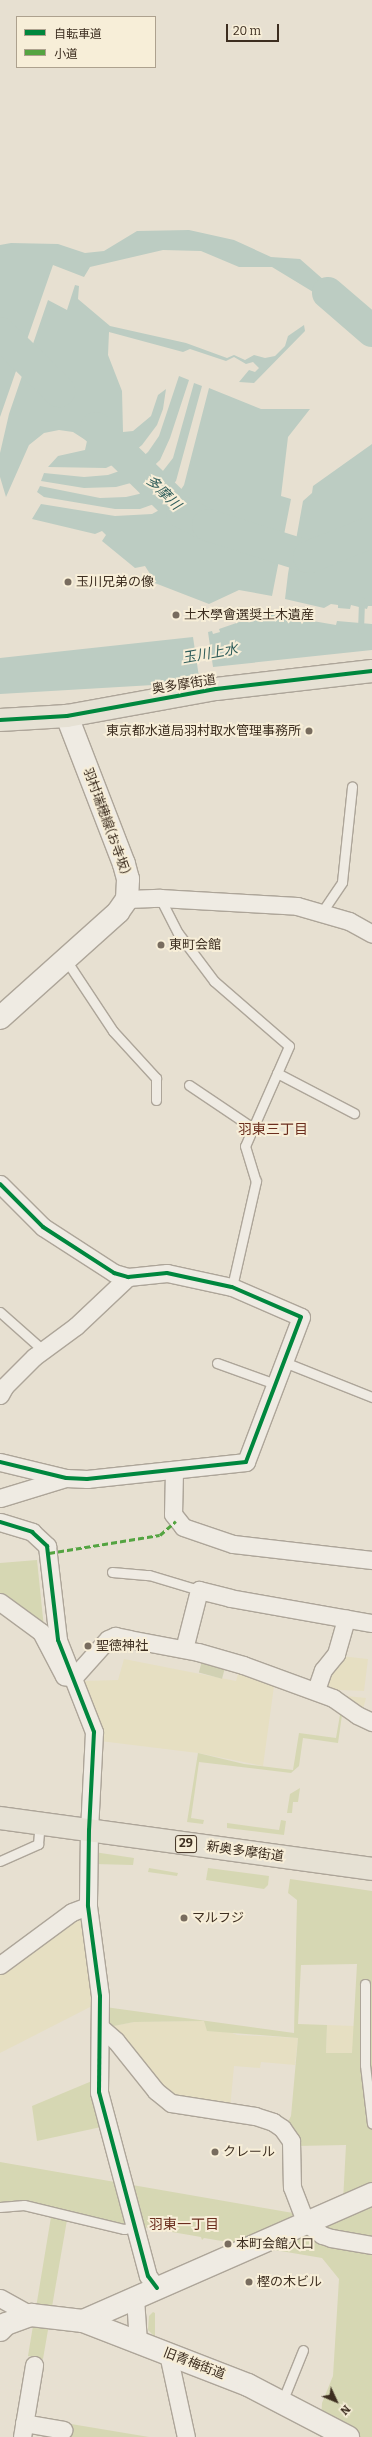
<!DOCTYPE html>
<meta charset="utf-8">
<style>
body{margin:0}
#map{position:relative;width:372px;height:2437px;overflow:hidden;background:#e7e0d1;font-family:Bitter,"Noto Sans JP",serif}
div>[style]{position:absolute}
.farmland>*{inset:0;background:#e6dfc2;transform-origin:0 0}
.green>*{inset:0;background:#d6d7b3}
.cemetery>*{inset:0;background:#d1d1b3;transform-origin:0 0}
.water>*{inset:0;background:#bcccc2}
.stream>*{height:5.5px;margin:-2.75px;padding:0 2.75px;transform-origin:2.75px;border-radius:2.75px;background:#bcccc2}
.river>*{height:32px;margin:-16px;padding:0 16px;transform-origin:16px;border-radius:16px;background:#bcccc2}
.roads{filter:drop-shadow(1px 0 #ada599) drop-shadow(-1px 0 #ada599) drop-shadow(0 1px #ada599) drop-shadow(0 -1px #ada599)}
.service>*{height:9px;margin:-4.5px;padding:0 4.5px;transform-origin:4.5px;border-radius:4.5px;background:#efebe3}
.minor>*{height:17px;margin:-8.5px;padding:0 8.5px;transform-origin:8.5px;border-radius:8.5px;background:#efebe3}
.tertiary>*{height:22px;margin:-11px;padding:0 11px;transform-origin:11px;border-radius:11px;background:#efebe3}
.secondary>*{height:22px;margin:-11px;padding:0 11px;transform-origin:11px;border-radius:11px;background:#efebe3}
.primary>*{height:22px;margin:-11px;padding:0 11px;transform-origin:11px;border-radius:11px;background:#e6e1d4}
.quiet>*{height:3px;margin-top:-1.5px;transform-origin:0;background:repeating-linear-gradient(90deg,#54a441 0 6px,transparent 0 9px)}
.cycleway>*{height:4px;margin:-2px;padding:0 2px;transform-origin:2px;border-radius:2px;background:#00873e}
.dots>*{width:11px;height:11px;translate:-50% -50%;box-sizing:border-box;border:2px solid #f7eed8;border-radius:50%}
span{translate:-50% -50%;white-space:nowrap;text-align:center;line-height:1.15;-webkit-text-stroke:4px #f7eed8;paint-order:stroke}
.shield-label span{padding:1px 3px;background:#f7eed8;border:1px solid;border-radius:3px;-webkit-text-stroke-width:0}
.shield-label{font-size:12px;color:#3d2e20;font-weight:700}
.poi-label{font-size:13px;color:#3d2e20}
.left{translate:0 -50%;text-align:left}
.right{translate:-100% -50%;text-align:right}
.street-label{font-size:13px;color:#3d2e20}
.water-label{font-size:14px;color:#2f5d5a;font-style:italic}
.neighbourhood-label{font-size:14px;color:#6b2e1e}
.legend{position:absolute;left:16px;top:16px;width:140px;height:52px;box-sizing:border-box;background:#f7eed8;border:1px solid #ada18e;margin:0;padding:5px 7px;list-style:none;font-size:12px;color:#3d2e20}
.legend li{display:flex;align-items:center;gap:8px;height:20px}
.legend b{width:20px;border:1px solid #ada18e}
.north{position:absolute;left:316px;top:2381px;width:40px;height:40px;-webkit-text-stroke:3px #f7eed8;paint-order:stroke;rotate:134deg;font-size:11px;font-weight:700;line-height:16px;text-align:center;color:#3d2e20}
.north::after{content:'';display:block;margin:auto;width:14px;height:18px;background:#3d2e20;clip-path:polygon(50% 0,100% 100%,50% 72%,0 100%)}
.scale{position:absolute;left:226px;top:24px;width:53px;height:18px;box-sizing:border-box;border:2px solid #3d2e20;border-top:0;padding-left:5px;font-size:12px;line-height:14px;white-space:nowrap;color:#3d2e20;-webkit-text-stroke:3px #f7eed8;paint-order:stroke}
</style>
<div id="map">
<div class="farmland">
<i style="clip-path:polygon(340px 1656px,368px 1659px,364px 1691px,340px 1690px,338px 1696px,326px 1692px,322px 1682px)"></i>
<i style="clip-path:polygon(124px 1659px,236px 1681px,240px 1667px,275px 1679px,263px 1766px,198px 1753px,100px 1741px,82px 1686px,83px 1681px,118px 1680px)"></i>
<i style="clip-path:polygon(346px 1696px,366px 1698px,362px 1713px,344px 1700px)"></i>
<i style="clip-path:polygon(74px 1917px,82px 1918px,94px 2005px,0 2053px,0 1969px)"></i>
<i style="clip-path:polygon(205px 2021px,237px 2035px,298px 2038px,295px 2065px,261px 2062px,260px 2068px,234px 2066px,230px 2109px,176px 2101px,109px 2027px,134px 2022px)"></i>
<i style="left:327px;top:2025px;width:35px;height:28px;rotate:2deg"></i>
</div>
<div class="green">
<i style="clip-path:polygon(37px 1560px,44px 1628px,0 1598px,0 1563px)"></i>
<i style="clip-path:polygon(341px 1709px,351px 1717px,342px 1715px,338px 1743px,303px 1738px,299px 1766px,291px 1773px,199px 1762px,191px 1818px,204px 1820px,203px 1824px,187px 1822px,198px 1753px,244px 1764px,293px 1770px,299px 1733px,336px 1738px)"></i>
<i style="clip-path:polygon(300px 1788px,298px 1802px,293px 1802px,292px 1813px,287px 1813px,290px 1794px)"></i>
<i style="clip-path:polygon(281px 1820px,286px 1821px,284px 1835px,227px 1828px,227px 1823px,279px 1830px)"></i>
<i style="clip-path:polygon(94px 1852px,134px 1858px,133px 1865px,94px 1864px)"></i>
<i style="clip-path:polygon(149px 1868px,178px 1873px,177px 1876px,148px 1872px)"></i>
<i style="clip-path:polygon(208px 1868px,269px 1876px,268px 1885px,264px 1889px,206px 1880px)"></i>
<i style="clip-path:polygon(evenodd,290px 1879px,372px 1891px,372px 2437px,320px 2437px,322px 2403px,333px 2376px,339px 2279px,322px 2258px,204px 2238px,202px 2240px,201px 2237px,73px 2215px,67px 2220px,43px 2359px,28px 2356px,51px 2217px,46px 2210px,0 2202px,0 2162px,322px 2218px,343px 2201px,346px 2145px,296px 2146px,286px 2126px,291px 2116px,298px 2038px,207px 2031px,204px 2021px,134px 2022px,109px 2027px,105px 2022px,105px 2007px,294px 2033px,297px 1900px,288px 1893px,290px 1879px,357px 1964px,352px 2053px,326px 2053px,327px 2025px,298px 2024px,301px 1965px,357px 1964px)"></i>
<i style="clip-path:polygon(92px 2081px,101px 2127px,37px 2141px,32px 2106px)"></i>
<i style="clip-path:polygon(153px 2312px,155px 2313px,155px 2337px,148px 2330px,149px 2316px)"></i>
<i style="clip-path:polygon(71px 2424px,149px 2437px,68px 2437px)"></i>
</div>
<div class="cemetery">
<i style="left:203px;top:1657px;width:24px;height:16px;rotate:15deg"></i>
</div>
<div class="water">
<i style="clip-path:polygon(189px 230px,234px 240px,271px 257px,300px 259px,333px 288px,323px 298px,272px 267px,239px 267px,201px 251px,163px 250px,90px 267px,84px 277px,53px 265px,0 417px,0 245px,11px 243px,58px 244px,85px 253px,104px 251px,137px 231px)"></i>
<i style="clip-path:polygon(75px 285px,79px 286px,78px 299px,110px 326px,186px 343px,227px 358px,234px 355px,245px 360px,254px 355px,265px 358px,275px 356px,285px 346px,288px 336px,304px 325px,305px 331px,254px 383px,239px 382px,249px 370px,255px 372px,259px 368px,253px 362px,246px 364px,234px 357px,226px 361px,190px 349px,183px 352px,109px 332px,108px 355px,122px 391px,123px 432px,133px 431px,151px 416px,158px 395px,166px 389px,163px 409px,157px 425px,142px 445px,125px 459px,106px 468px,48px 467px,58px 456px,85px 450px,87px 441px,73px 432px,59px 430px,44px 433px,29px 445px,6px 497px,0 477px,0 453px,9px 414px,48px 300px,67px 310px)"></i>
<i style="clip-path:polygon(179px 376px,189px 380px,170px 438px,160px 460px,138px 481px,116px 487px,84px 488px,41px 481px,44px 473px,84px 477px,108px 475px,131px 467px,148px 452px,159px 436px)"></i>
<i style="clip-path:polygon(194px 383px,202px 386px,176px 481px,154px 504px,140px 509px,115px 509px,44px 497px,37px 492px,40px 486px,100px 498px,126px 497px,139px 494px,152px 485px,173px 458px)"></i>
<i style="clip-path:polygon(209px 388px,261px 409px,310px 409px,288px 437px,281px 496px,291px 499px,272px 596px,239px 590px,209px 604px,147px 580px,152px 577px,145px 566px,135px 568px,102px 541px,106px 535px,102px 531px,95px 534px,32px 519px,41px 504px,115px 516px,152px 514px,165px 507px,176px 497px,184px 485px)"></i>
<i style="clip-path:polygon(372px 444px,372px 606px,368px 606px,367px 609px,351px 605px,350px 609px,338px 608px,338px 605px,331px 604px,324px 608px,285px 599px,288px 574px,290px 562px,292px 562px,303px 501px,312px 493px,313px 486px)"></i>
<i style="clip-path:polygon(272px 614px,336px 625px,337px 621px,372px 624px,372px 650px,213px 667px,208px 632px,212px 631px,213px 634px,220px 632px,219px 629px,260px 615px,263px 618px)"></i>
<i style="clip-path:polygon(193px 637px,199px 677px,153px 685px,0 694px,0 658px)"></i>
</div>
<div class="stream">
<i style="left:361px;top:631px;width:30px;rotate:-88deg"></i>
<i style="left:189px;top:658px;width:29px;rotate:-10deg"></i>
</div>
<div class="river">
<i style="left:328px;top:293px;width:58px;rotate:40.8deg"></i>
<i style="left:0;top:333px;width:83px;rotate:44.5deg"></i>
<i style="left:96px;top:428px;width:120px;rotate:44.3deg"></i>
<i style="left:182px;top:512px;width:29px;rotate:27deg"></i>
<i style="left:208px;top:525px;width:106px;rotate:17.6deg"></i>
<i style="left:309px;top:557px;width:68px;rotate:-21.6deg"></i>
</div>
<div class="roads">
<div class="service">
<i style="left:160px;top:898px;width:39px;rotate:63deg"></i>
<i style="left:178px;top:933px;width:60px;rotate:53.1deg"></i>
<i style="left:214px;top:981px;width:99px;rotate:40.9deg"></i>
<i style="left:289px;top:1046px;width:109px;rotate:113.7deg"></i>
<i style="left:245px;top:1146px;width:37px;rotate:73deg"></i>
<i style="left:256px;top:1181px;width:109px;rotate:102.8deg"></i>
<i style="left:322px;top:912px;width:36px;rotate:-56deg"></i>
<i style="left:342px;top:882px;width:96px;rotate:-84deg"></i>
<i style="left:66px;top:960px;width:85px;rotate:56.5deg"></i>
<i style="left:113px;top:1031px;width:64px;rotate:47.5deg"></i>
<i style="left:156px;top:1078px;width:22px;rotate:90deg"></i>
<i style="left:277px;top:1073px;width:87px;rotate:27.5deg"></i>
<i style="left:189px;top:1085px;width:77px;rotate:33.9deg"></i>
<i style="left:0;top:1312px;width:57px;rotate:41.5deg"></i>
<i style="left:284px;top:1362px;width:95px;rotate:21.7deg"></i>
<i style="left:217px;top:1363px;width:62px;rotate:19.9deg"></i>
<i style="left:112px;top:1572px;width:37px;rotate:5deg"></i>
<i style="left:149px;top:1575px;width:52px;rotate:16.7deg"></i>
<i style="left:0;top:1861px;width:42px;rotate:-24.1deg"></i>
<i style="left:38px;top:1844px;width:21px;rotate:-85deg"></i>
<i style="left:365px;top:1984px;width:81px;rotate:90deg"></i>
<i style="left:365px;top:2065px;width:59px;rotate:83.2deg"></i>
<i style="left:0;top:2207px;width:24px;rotate:-5deg"></i>
<i style="left:24px;top:2205px;width:103px;rotate:13.5deg"></i>
<i style="left:124px;top:2229px;width:10px;rotate:-11deg"></i>
<i style="left:282px;top:2402px;width:56px;rotate:-68deg"></i>
</div>
<div class="minor">
<i style="left:127px;top:899px;width:33px;rotate:-2deg"></i>
<i style="left:160px;top:898px;width:137px;rotate:3.3deg"></i>
<i style="left:297px;top:906px;width:54px;rotate:16.1deg"></i>
<i style="left:349px;top:921px;width:26px;rotate:29deg"></i>
<i style="left:0;top:1184px;width:61px;rotate:45deg"></i>
<i style="left:43px;top:1227px;width:85px;rotate:32.9deg"></i>
<i style="left:114px;top:1273px;width:15px;rotate:16deg"></i>
<i style="left:128px;top:1277px;width:39px;rotate:-6deg"></i>
<i style="left:167px;top:1273px;width:66px;rotate:12.2deg"></i>
<i style="left:232px;top:1287px;width:75px;rotate:23.5deg"></i>
<i style="left:301px;top:1317px;width:155px;rotate:110.8deg"></i>
<i style="left:246px;top:1462px;width:160px;rotate:173.9deg"></i>
<i style="left:87px;top:1479px;width:21px;rotate:-177deg"></i>
<i style="left:66px;top:1478px;width:68px;rotate:-166.4deg"></i>
<i style="left:0;top:1395px;width:10px;rotate:-61deg"></i>
<i style="left:5px;top:1386px;width:41px;rotate:-45deg"></i>
<i style="left:34px;top:1357px;width:52px;rotate:-36.4deg"></i>
<i style="left:76px;top:1326px;width:71px;rotate:-43.3deg"></i>
<i style="left:174px;top:1471px;width:43px;rotate:91.3deg"></i>
<i style="left:173px;top:1514px;width:16px;rotate:52deg"></i>
<i style="left:183px;top:1527px;width:53px;rotate:18.8deg"></i>
<i style="left:233px;top:1544px;width:140px;rotate:6.6deg"></i>
<i style="left:0;top:1498px;width:69px;rotate:-16.9deg"></i>
<i style="left:0;top:1522px;width:34px;rotate:17deg"></i>
<i style="left:32px;top:1532px;width:21px;rotate:43deg"></i>
<i style="left:47px;top:1546px;width:95px;rotate:83.3deg"></i>
<i style="left:58px;top:1640px;width:99px;rotate:68.6deg"></i>
<i style="left:94px;top:1732px;width:98px;rotate:92.9deg"></i>
<i style="left:89px;top:1830px;width:76px;rotate:90.8deg"></i>
<i style="left:88px;top:1906px;width:91px;rotate:82.4deg"></i>
<i style="left:100px;top:1996px;width:96px;rotate:90.6deg"></i>
<i style="left:99px;top:2092px;width:190px;rotate:75.1deg"></i>
<i style="left:148px;top:2276px;width:15px;rotate:53deg"></i>
<i style="left:0;top:1602px;width:51px;rotate:36.2deg"></i>
<i style="left:41px;top:1632px;width:50px;rotate:62.4deg"></i>
<i style="left:64px;top:1676px;width:9px;rotate:13deg"></i>
<i style="left:73px;top:1678px;width:52px;rotate:-48.1deg"></i>
<i style="left:108px;top:1639px;width:8px;rotate:-23deg"></i>
<i style="left:115px;top:1636px;width:14px;rotate:12deg"></i>
<i style="left:129px;top:1639px;width:70px;rotate:10.7deg"></i>
<i style="left:198px;top:1652px;width:47px;rotate:16.1deg"></i>
<i style="left:243px;top:1665px;width:96px;rotate:20.1deg"></i>
<i style="left:333px;top:1698px;width:29px;rotate:35deg"></i>
<i style="left:357px;top:1715px;width:17px;rotate:25deg"></i>
<i style="left:184px;top:1649px;width:61px;rotate:-75.7deg"></i>
<i style="left:199px;top:1590px;width:32px;rotate:14deg"></i>
<i style="left:230px;top:1598px;width:144px;rotate:10deg"></i>
<i style="left:316px;top:1690px;width:21px;rotate:-71deg"></i>
<i style="left:323px;top:1670px;width:21px;rotate:-51deg"></i>
<i style="left:336px;top:1654px;width:37px;rotate:-74deg"></i>
<i style="left:0;top:1965px;width:89px;rotate:-36.4deg"></i>
<i style="left:72px;top:1912px;width:17px;rotate:-21deg"></i>
<i style="left:100px;top:2027px;width:21px;rotate:41deg"></i>
<i style="left:116px;top:2041px;width:64px;rotate:51.3deg"></i>
<i style="left:156px;top:2091px;width:19px;rotate:39deg"></i>
<i style="left:171px;top:2103px;width:85px;rotate:8.8deg"></i>
<i style="left:255px;top:2116px;width:19px;rotate:18deg"></i>
<i style="left:273px;top:2122px;width:11px;rotate:34deg"></i>
<i style="left:282px;top:2128px;width:16px;rotate:55deg"></i>
<i style="left:291px;top:2141px;width:46px;rotate:88.8deg"></i>
<i style="left:292px;top:2187px;width:39px;rotate:69deg"></i>
<i style="left:306px;top:2223px;width:20px;rotate:37deg"></i>
<i style="left:322px;top:2235px;width:9px;rotate:18deg"></i>
<i style="left:331px;top:2238px;width:42px;rotate:9.7deg"></i>
<i style="left:0;top:2298px;width:35px;rotate:29deg"></i>
<i style="left:135px;top:2298px;width:44px;rotate:86.1deg"></i>
<i style="left:168px;top:2354px;width:85px;rotate:77.8deg"></i>
<i style="left:24px;top:2423px;width:40px;rotate:10deg"></i>
<i style="left:22px;top:2437px;width:73px;rotate:-80.5deg"></i>
</div>
<div class="tertiary">
<i style="left:83px;top:2321px;width:316px;rotate:-23.7deg"></i>
<i style="left:0;top:2330px;width:8px;rotate:-45deg"></i>
<i style="left:6px;top:2324px;width:27px;rotate:-20deg"></i>
<i style="left:31px;top:2315px;width:52px;rotate:6.6deg"></i>
<i style="left:83px;top:2321px;width:177px;rotate:21.2deg"></i>
<i style="left:248px;top:2385px;width:113px;rotate:27.5deg"></i>
</div>
<div class="secondary">
<i style="left:0;top:1018px;width:159px;rotate:-41.9deg"></i>
<i style="left:118px;top:912px;width:16px;rotate:-55deg"></i>
<i style="left:127px;top:899px;width:20px;rotate:-87deg"></i>
<i style="left:128px;top:879px;width:16px;rotate:-105deg"></i>
<i style="left:124px;top:864px;width:159px;rotate:-111.1deg"></i>
</div>
<div class="primary">
<i style="left:0;top:720px;width:67px;rotate:-3.4deg"></i>
<i style="left:67px;top:716px;width:151px;rotate:-10.3deg"></i>
<i style="left:216px;top:689px;width:157px;rotate:-6.6deg"></i>
<i style="left:0;top:1818px;width:375px;rotate:7.8deg"></i>
</div>
</div>
<div class="quiet">
<i style="left:49px;top:1553px;width:112px;rotate:-9.2deg"></i>
<i style="left:160px;top:1535px;width:21px;rotate:-41deg"></i>
</div>
<div class="cycleway">
<i style="left:0;top:720px;width:67px;rotate:-3.4deg"></i>
<i style="left:67px;top:716px;width:151px;rotate:-10.3deg"></i>
<i style="left:216px;top:689px;width:157px;rotate:-6.6deg"></i>
<i style="left:0;top:1184px;width:61px;rotate:45deg"></i>
<i style="left:43px;top:1227px;width:85px;rotate:32.9deg"></i>
<i style="left:114px;top:1273px;width:15px;rotate:16deg"></i>
<i style="left:128px;top:1277px;width:39px;rotate:-6deg"></i>
<i style="left:167px;top:1273px;width:66px;rotate:12.2deg"></i>
<i style="left:232px;top:1287px;width:75px;rotate:23.5deg"></i>
<i style="left:301px;top:1317px;width:155px;rotate:110.8deg"></i>
<i style="left:246px;top:1462px;width:160px;rotate:173.9deg"></i>
<i style="left:87px;top:1479px;width:21px;rotate:-177deg"></i>
<i style="left:66px;top:1478px;width:68px;rotate:-166.4deg"></i>
<i style="left:0;top:1522px;width:34px;rotate:17deg"></i>
<i style="left:32px;top:1532px;width:21px;rotate:43deg"></i>
<i style="left:47px;top:1546px;width:95px;rotate:83.3deg"></i>
<i style="left:58px;top:1640px;width:99px;rotate:68.6deg"></i>
<i style="left:94px;top:1732px;width:98px;rotate:92.9deg"></i>
<i style="left:89px;top:1830px;width:76px;rotate:90.8deg"></i>
<i style="left:88px;top:1906px;width:91px;rotate:82.4deg"></i>
<i style="left:100px;top:1996px;width:96px;rotate:90.6deg"></i>
<i style="left:99px;top:2092px;width:190px;rotate:75.1deg"></i>
<i style="left:148px;top:2276px;width:15px;rotate:53deg"></i>
</div>
<div class="dots">
<i style="left:68px;top:582px;background:#786c5e"></i>
<i style="left:176px;top:615px;background:#786c5e"></i>
<i style="left:309px;top:731px;background:#786c5e"></i>
<i style="left:161px;top:945px;background:#786c5e"></i>
<i style="left:88px;top:1646px;background:#786c5e"></i>
<i style="left:184px;top:1918px;background:#786c5e"></i>
<i style="left:215px;top:2152px;background:#786c5e"></i>
<i style="left:228px;top:2244px;background:#786c5e"></i>
<i style="left:249px;top:2282px;background:#786c5e"></i>
</div>
<div class="shield-label">
<span style="left:186px;top:1844px">29</span>
</div>
<div class="poi-label">
<span class="left" style="left:76px;top:582px">玉川兄弟の像</span>
<span class="left" style="left:184px;top:615px">土木學會選奨土木遺産</span>
<span class="right" style="left:301px;top:731px">東京都水道局羽村取水管理事務所</span>
<span class="left" style="left:169px;top:945px">東町会館</span>
<span class="left" style="left:96px;top:1646px">聖徳神社</span>
<span class="left" style="left:192px;top:1918px">マルフジ</span>
<span class="left" style="left:223px;top:2152px">クレール</span>
<span class="left" style="left:236px;top:2244px">本町会館入口</span>
<span class="left" style="left:257px;top:2282px">樫の木ビル</span>
</div>
<div class="street-label">
<span style="left:184px;top:685px;rotate:-9deg">奥多摩街道</span>
<span style="left:106px;top:821px;rotate:70deg">羽村瑞穂線(お寺坂)</span>
<span style="left:245px;top:1852px;rotate:8deg">新奥多摩街道</span>
<span style="left:194px;top:2364px;rotate:21deg">旧青梅街道</span>
</div>
<div class="water-label">
<span style="left:163px;top:493px;rotate:44deg">多摩川</span>
<span style="left:210px;top:654px;rotate:-10deg">玉川上水</span>
</div>
<div class="neighbourhood-label">
<span style="left:273px;top:1130px">羽東三丁目</span>
<span style="left:184px;top:2225px">羽東一丁目</span>
</div>
<ul class="legend">
<li><b style="height:5px;background:#00873e"></b>自転車道</li>
<li><b style="height:5px;background:#54a441"></b>小道</li>
</ul>
<div class="north">N</div>
<div class="scale">20 m</div>
</div>
